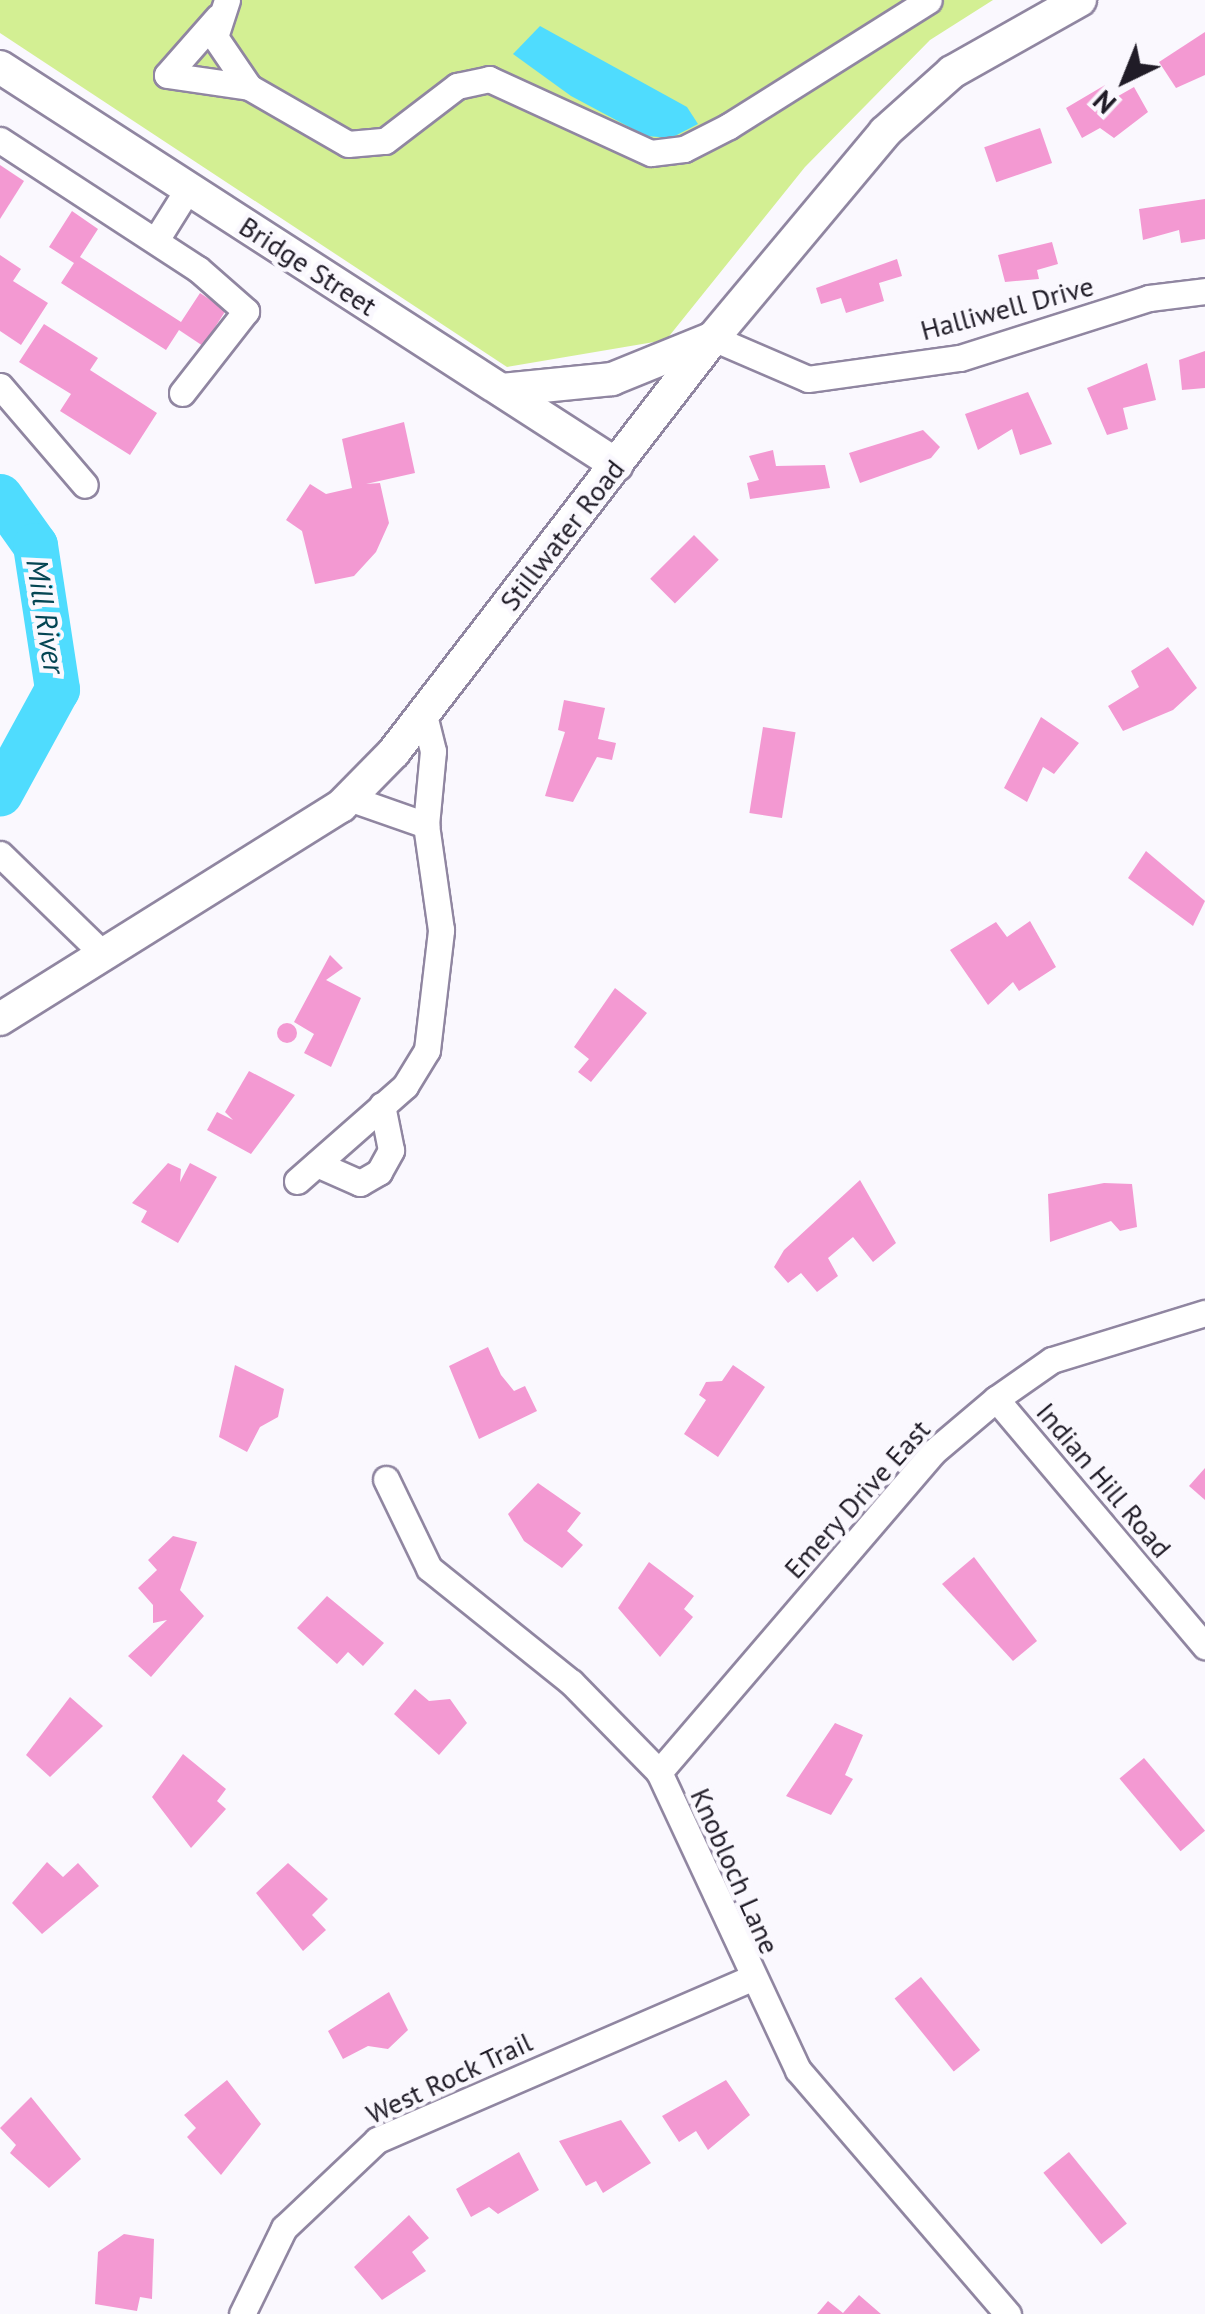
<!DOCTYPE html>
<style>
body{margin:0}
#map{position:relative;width:1205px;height:2314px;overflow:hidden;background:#faf8fe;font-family:"PT Sans",sans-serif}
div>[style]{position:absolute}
.green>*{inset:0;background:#d3ef93}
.water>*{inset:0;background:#4fdcfe}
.river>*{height:45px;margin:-22.5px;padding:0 22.5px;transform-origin:22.5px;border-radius:22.5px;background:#4fdcfe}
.building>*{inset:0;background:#f399d2;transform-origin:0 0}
.round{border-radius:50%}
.roads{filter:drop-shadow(2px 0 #9086a1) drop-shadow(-2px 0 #9086a1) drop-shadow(0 2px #9086a1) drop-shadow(0 -2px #9086a1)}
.minor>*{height:25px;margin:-12.5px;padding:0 12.5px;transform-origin:12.5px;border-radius:12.5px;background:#fff}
.major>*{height:32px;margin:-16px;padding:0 16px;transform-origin:16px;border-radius:16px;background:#fff}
span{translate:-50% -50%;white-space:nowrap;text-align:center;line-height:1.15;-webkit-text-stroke:9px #faf8fe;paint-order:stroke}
.street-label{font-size:28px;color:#201c27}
.water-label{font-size:30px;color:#044553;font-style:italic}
.north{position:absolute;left:1075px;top:30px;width:100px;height:100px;-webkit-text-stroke:8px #faf8fe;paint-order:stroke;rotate:223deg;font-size:28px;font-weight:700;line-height:40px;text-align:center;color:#201c27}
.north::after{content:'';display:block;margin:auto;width:35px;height:45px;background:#201c27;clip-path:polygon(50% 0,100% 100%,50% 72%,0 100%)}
</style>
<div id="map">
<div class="green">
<i style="clip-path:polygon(0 0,993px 0,930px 40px,805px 167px,666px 340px,507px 367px,0 33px)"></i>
</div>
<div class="water">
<i style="clip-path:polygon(540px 26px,687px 107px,698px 124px,671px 138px,646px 136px,571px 96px,513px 54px)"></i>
</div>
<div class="river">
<i style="left:0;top:496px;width:60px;rotate:54.5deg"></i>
<i style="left:35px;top:545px;width:146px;rotate:81.3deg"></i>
<i style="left:57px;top:689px;width:119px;rotate:118.7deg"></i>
</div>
<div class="building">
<i style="clip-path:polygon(1205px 32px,1205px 75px,1176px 88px,1159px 62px)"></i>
<i style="clip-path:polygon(1105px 85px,1113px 99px,1134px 87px,1148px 112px,1114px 138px,1100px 128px,1082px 138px,1066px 108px)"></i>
<i style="left:1040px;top:128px;width:37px;height:59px;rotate:71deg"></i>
<i style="clip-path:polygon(0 165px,24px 181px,0 219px)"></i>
<i style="clip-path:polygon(1205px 199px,1205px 239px,1181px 243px,1179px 230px,1143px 240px,1139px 209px)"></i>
<i style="clip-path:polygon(72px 211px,98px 229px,80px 257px,125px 286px,181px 322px,200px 293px,226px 310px,203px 346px,179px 330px,166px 350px,61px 283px,74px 263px,49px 247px)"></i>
<i style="clip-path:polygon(1052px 242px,1058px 264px,1037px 270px,1039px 279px,1005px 282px,998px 255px)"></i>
<i style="clip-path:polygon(0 255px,21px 269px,13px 281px,48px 303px,21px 345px,0 331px)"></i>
<i style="clip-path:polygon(897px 259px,902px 276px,879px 283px,884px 301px,846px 313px,841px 298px,821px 304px,816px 288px)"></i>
<i style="clip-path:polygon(44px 324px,98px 358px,90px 370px,157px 413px,130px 455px,60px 411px,71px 394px,19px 362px)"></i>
<i style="clip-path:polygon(1205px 351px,1205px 388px,1182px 390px,1179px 360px)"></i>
<i style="clip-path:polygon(1147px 363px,1156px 400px,1123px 408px,1128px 429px,1107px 435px,1087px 388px)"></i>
<i style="clip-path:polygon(1028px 392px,1052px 444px,1020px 455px,1012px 429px,978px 450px,965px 414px)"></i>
<i style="clip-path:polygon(404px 422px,415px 473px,366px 484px,380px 483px,389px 523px,376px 552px,354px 576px,315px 584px,302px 531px,286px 520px,310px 484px,326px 494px,352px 488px,342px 439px)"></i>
<i style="clip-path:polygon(923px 430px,940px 447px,931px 458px,860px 483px,849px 453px)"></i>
<i style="clip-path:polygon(773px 450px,776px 466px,825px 465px,830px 488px,750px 499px,747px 483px,759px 480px,749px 456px)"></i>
<i style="left:694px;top:535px;width:35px;height:62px;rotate:45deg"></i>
<i style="clip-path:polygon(1168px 647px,1197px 688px,1173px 710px,1123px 731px,1108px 706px,1139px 687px,1131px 671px)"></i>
<i style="clip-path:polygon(564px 700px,605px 708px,598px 739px,616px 743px,612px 760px,597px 757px,573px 802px,545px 796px,565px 732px,558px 730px)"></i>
<i style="clip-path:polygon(1041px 717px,1079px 743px,1054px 774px,1043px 767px,1027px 802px,1004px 788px)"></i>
<i style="left:763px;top:727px;width:33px;height:87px;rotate:9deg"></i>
<i style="clip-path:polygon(1146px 851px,1205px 901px,1193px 926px,1128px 878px)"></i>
<i style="clip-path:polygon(1030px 921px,1056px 967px,1019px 991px,1013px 982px,988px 1005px,950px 950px,996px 922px,1007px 937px)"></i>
<i style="clip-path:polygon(330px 955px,343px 968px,326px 980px,361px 998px,331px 1067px,304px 1053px,314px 1034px,294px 1022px)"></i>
<i style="clip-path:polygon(615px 988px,647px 1013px,591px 1082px,578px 1072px,589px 1059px,574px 1047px)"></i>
<i class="round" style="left:277px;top:1023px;width:20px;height:20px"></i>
<i style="clip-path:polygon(249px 1071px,295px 1095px,251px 1154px,207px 1130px,217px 1112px,233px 1120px,225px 1112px)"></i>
<i style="clip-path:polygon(168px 1163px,181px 1169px,180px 1182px,190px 1163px,217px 1177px,178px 1243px,141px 1222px,147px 1211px,132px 1203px)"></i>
<i style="clip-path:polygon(860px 1180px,896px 1243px,873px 1262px,853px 1237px,828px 1258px,838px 1276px,817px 1292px,801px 1273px,788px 1283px,774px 1267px,784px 1250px)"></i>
<i style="clip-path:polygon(1104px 1183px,1132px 1184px,1137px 1227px,1120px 1231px,1111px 1221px,1050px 1242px,1048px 1194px)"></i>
<i style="clip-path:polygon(488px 1347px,501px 1375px,514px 1391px,525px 1386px,537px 1411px,479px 1439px,449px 1366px)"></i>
<i style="clip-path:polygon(235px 1365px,284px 1389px,278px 1417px,260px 1427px,247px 1452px,219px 1437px)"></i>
<i style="clip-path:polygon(733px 1365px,765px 1387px,718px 1457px,684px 1434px,706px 1400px,699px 1395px,706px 1382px,722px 1381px)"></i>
<i style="clip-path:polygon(1205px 1468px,1205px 1500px,1189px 1486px)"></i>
<i style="clip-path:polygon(538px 1483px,581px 1513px,567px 1531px,583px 1545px,562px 1568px,524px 1541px,508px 1514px)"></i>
<i style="clip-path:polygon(173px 1536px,197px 1542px,180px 1590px,204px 1616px,151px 1677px,128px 1656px,167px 1620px,153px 1623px,153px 1605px,138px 1588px,157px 1570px,148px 1560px)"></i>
<i style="clip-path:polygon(974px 1557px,1037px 1641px,1013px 1661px,942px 1584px)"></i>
<i style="clip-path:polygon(649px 1562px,694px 1596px,684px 1609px,693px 1617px,660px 1657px,618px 1608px)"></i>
<i style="clip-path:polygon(327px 1596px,384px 1643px,363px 1666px,348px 1652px,337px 1664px,297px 1628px)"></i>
<i style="clip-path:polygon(415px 1689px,429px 1701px,450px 1699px,467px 1723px,439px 1755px,394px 1714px)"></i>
<i style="clip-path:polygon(70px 1697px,103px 1726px,50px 1777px,26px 1755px)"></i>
<i style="clip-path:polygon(835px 1723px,863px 1735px,845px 1775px,853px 1779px,831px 1815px,786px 1796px)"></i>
<i style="clip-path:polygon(183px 1754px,226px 1789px,217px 1801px,226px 1809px,191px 1848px,152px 1797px)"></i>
<i style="left:1144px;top:1758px;width:95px;height:32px;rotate:50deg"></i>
<i style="clip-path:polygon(47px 1862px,63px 1877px,78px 1863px,99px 1886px,42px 1934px,12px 1903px)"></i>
<i style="clip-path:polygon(288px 1863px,328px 1899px,312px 1915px,326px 1930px,303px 1951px,256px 1893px)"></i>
<i style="left:921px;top:1977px;width:94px;height:34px;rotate:51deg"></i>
<i style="clip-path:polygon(389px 1992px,408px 2030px,388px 2049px,368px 2046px,343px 2059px,328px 2031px)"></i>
<i style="clip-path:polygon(227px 2080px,261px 2124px,221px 2175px,187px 2137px,196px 2128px,184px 2115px)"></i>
<i style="clip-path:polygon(726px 2080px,750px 2115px,708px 2150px,696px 2131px,679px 2142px,662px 2116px)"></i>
<i style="clip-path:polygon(31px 2097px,81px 2159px,49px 2188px,10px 2153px,16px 2145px,0 2128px)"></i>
<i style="clip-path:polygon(621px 2120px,651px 2163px,603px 2193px,596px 2181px,586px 2186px,559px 2141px)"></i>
<i style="clip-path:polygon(519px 2152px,539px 2190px,498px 2214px,489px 2207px,471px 2217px,456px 2189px)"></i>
<i style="left:1069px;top:2152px;width:92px;height:33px;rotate:51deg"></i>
<i style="clip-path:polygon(409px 2215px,429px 2238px,412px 2252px,426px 2271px,382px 2300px,354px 2267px)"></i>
<i style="clip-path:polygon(124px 2234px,154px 2239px,152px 2299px,140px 2297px,137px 2311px,95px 2304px,98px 2252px)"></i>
<i style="clip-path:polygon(859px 2295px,881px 2314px,817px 2314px,828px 2301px,843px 2313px)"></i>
</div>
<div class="roads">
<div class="minor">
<i style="left:227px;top:0;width:39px;rotate:108deg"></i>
<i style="left:215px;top:37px;width:60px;rotate:55.8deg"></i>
<i style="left:249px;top:87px;width:114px;rotate:29.9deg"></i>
<i style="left:348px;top:144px;width:37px;rotate:-5deg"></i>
<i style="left:385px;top:141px;width:91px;rotate:-37.4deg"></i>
<i style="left:457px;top:86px;width:33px;rotate:-12deg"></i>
<i style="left:489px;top:79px;width:178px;rotate:24.6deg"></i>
<i style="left:651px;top:153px;width:33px;rotate:-7deg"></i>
<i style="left:684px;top:149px;width:51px;rotate:-27.1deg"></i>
<i style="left:729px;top:126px;width:236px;rotate:-32.2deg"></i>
<i style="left:218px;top:17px;width:77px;rotate:131.3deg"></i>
<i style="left:167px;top:75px;width:83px;rotate:8.3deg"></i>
<i style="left:0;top:140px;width:236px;rotate:33.1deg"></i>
<i style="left:198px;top:269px;width:64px;rotate:41.2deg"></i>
<i style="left:246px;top:311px;width:104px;rotate:128deg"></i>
<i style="left:156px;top:240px;width:60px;rotate:-57.9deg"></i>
<i style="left:713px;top:338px;width:103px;rotate:23.3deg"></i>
<i style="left:808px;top:379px;width:153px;rotate:-7.9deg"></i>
<i style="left:960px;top:358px;width:198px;rotate:-17.6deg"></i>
<i style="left:1149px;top:298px;width:56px;rotate:-7.1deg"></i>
<i style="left:0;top:386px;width:130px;rotate:49.4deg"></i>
<i style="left:349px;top:798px;width:82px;rotate:19.3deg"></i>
<i style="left:0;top:854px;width:139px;rotate:44.1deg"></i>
<i style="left:317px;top:1164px;width:47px;rotate:23.8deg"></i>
<i style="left:360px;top:1183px;width:22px;rotate:-30deg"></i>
<i style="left:379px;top:1172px;width:25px;rotate:-61deg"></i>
<i style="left:391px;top:1150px;width:46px;rotate:-101.3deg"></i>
<i style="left:297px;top:1181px;width:144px;rotate:-41.3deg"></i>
<i style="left:405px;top:1086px;width:42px;rotate:-58.6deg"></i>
<i style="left:427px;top:1050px;width:121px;rotate:-83.3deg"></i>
<i style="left:441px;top:930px;width:106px;rotate:-98.1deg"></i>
<i style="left:426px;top:825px;width:74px;rotate:-84.6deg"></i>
<i style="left:433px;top:751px;width:38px;rotate:-104deg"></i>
<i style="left:996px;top:1399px;width:324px;rotate:49.8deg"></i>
<i style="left:386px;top:1479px;width:99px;rotate:64.2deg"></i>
<i style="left:429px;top:1568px;width:182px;rotate:38.8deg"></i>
<i style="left:571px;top:1682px;width:126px;rotate:45.6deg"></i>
<i style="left:659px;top:1772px;width:329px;rotate:65deg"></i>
<i style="left:798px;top:2070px;width:322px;rotate:49.3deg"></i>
<i style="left:659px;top:1772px;width:420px;rotate:-49.4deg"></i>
<i style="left:932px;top:1453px;width:84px;rotate:-40.2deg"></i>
<i style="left:996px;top:1399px;width:68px;rotate:-34.9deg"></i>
<i style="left:1052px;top:1360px;width:160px;rotate:-17.1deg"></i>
<i style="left:242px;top:2314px;width:96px;rotate:-64deg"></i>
<i style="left:284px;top:2228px;width:128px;rotate:-43.4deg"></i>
<i style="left:377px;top:2140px;width:405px;rotate:-23.4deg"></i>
</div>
<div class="major">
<i style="left:0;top:67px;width:734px;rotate:32.82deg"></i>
<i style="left:502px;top:390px;width:111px;rotate:-5.7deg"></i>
<i style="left:612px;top:379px;width:109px;rotate:-22.1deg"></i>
<i style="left:0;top:1019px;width:402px;rotate:-32deg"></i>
<i style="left:341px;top:806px;width:76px;rotate:-45.5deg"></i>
<i style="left:394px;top:752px;width:523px;rotate:-52.38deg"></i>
<i style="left:713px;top:338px;width:268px;rotate:-50.1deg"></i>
<i style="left:885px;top:132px;width:90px;rotate:-41.8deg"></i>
<i style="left:952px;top:72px;width:147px;rotate:-29.4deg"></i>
</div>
</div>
<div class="street-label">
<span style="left:308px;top:266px;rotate:33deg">Bridge Street</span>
<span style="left:1007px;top:308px;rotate:-15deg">Halliwell Drive</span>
<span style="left:562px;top:535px;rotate:-52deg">Stillwater Road</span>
<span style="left:1104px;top:1480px;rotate:50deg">Indian Hill Road</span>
<span style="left:857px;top:1499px;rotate:-48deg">Emery Drive East</span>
<span style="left:735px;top:1871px;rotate:66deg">Knobloch Lane</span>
<span style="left:449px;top:2078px;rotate:-25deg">West Rock Trail</span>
</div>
<div class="water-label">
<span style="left:46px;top:616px;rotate:81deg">Mill River</span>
</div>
<div class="north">N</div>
</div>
